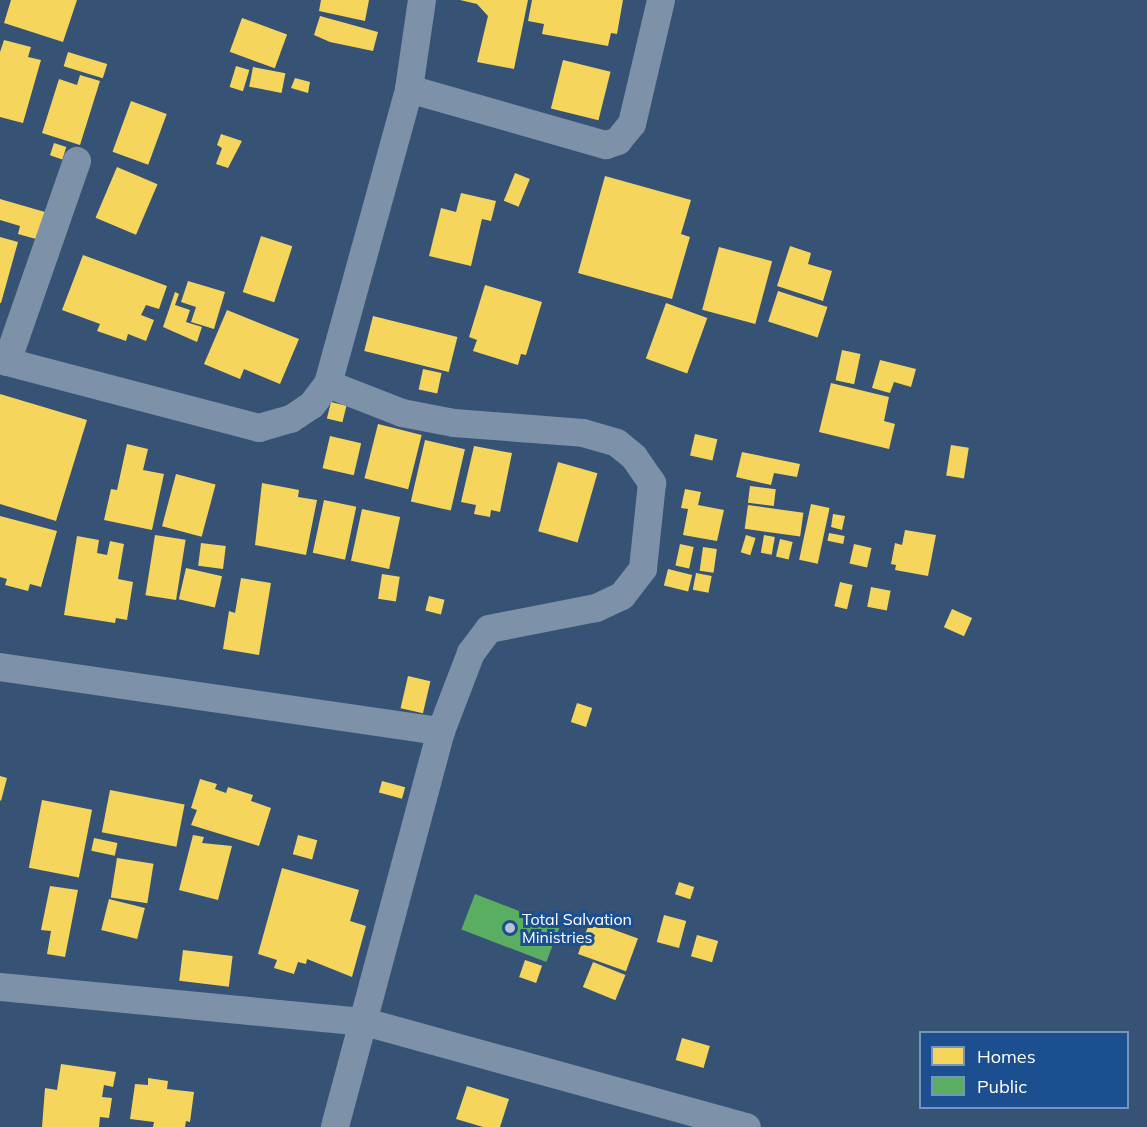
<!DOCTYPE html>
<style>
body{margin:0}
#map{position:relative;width:1147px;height:1127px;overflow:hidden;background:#365274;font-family:Mulish,sans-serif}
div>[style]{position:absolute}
.homes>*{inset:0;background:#f6d55c;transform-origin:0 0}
.public>*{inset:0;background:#5aae61;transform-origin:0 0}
.street>*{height:28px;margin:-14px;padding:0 14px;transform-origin:14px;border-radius:14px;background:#7d92a8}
.dots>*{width:16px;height:16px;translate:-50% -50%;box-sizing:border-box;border:3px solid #1b4f8f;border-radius:50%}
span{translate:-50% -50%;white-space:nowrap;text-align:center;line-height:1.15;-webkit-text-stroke:6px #1b4f8f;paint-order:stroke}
.poi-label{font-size:16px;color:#fff}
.left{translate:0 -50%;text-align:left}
.legend{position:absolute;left:919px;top:1031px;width:210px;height:78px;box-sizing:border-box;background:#1b4f8f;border:2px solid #7695bc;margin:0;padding:8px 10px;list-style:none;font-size:18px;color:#fff}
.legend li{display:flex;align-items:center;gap:12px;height:30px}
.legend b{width:30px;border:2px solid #7695bc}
</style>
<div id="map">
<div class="homes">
<i style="clip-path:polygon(11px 0,77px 0,63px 42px,4px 23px)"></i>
<i style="clip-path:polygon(321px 0,369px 0,365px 21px,319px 11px)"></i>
<i style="clip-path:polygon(460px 0,528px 0,514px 69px,477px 62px,488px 16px,477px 4px)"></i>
<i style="clip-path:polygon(532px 0,623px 0,617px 34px,611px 33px,608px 46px,542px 34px,544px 24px,528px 21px)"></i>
<i style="clip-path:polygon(320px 16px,378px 32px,373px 51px,330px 42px,314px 35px)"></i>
<i style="left:242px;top:18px;width:48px;height:36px;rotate:20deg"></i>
<i style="clip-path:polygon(4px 40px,31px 47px,28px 57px,41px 60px,23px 123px,0 117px,0 52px)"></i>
<i style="left:68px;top:52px;width:41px;height:15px;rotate:17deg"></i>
<i style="left:563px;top:60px;width:49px;height:50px;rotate:14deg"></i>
<i style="left:236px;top:66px;width:14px;height:22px;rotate:17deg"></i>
<i style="left:253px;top:67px;width:33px;height:20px;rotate:11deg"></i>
<i style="clip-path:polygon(80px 75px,100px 81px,80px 145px,42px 133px,59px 79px,77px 85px)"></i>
<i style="clip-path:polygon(295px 78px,310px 82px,308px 93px,291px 88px)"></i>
<i style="left:131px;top:101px;width:38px;height:54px;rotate:20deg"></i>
<i style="clip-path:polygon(221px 134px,242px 141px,228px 168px,216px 164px,222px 148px,217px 145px)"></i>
<i style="left:54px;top:143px;width:13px;height:13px;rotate:18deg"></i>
<i style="left:117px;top:167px;width:44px;height:55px;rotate:23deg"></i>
<i style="left:515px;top:173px;width:16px;height:30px;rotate:22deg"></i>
<i style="clip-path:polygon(605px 176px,691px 200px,681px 234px,690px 237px,672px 299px,578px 273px)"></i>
<i style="clip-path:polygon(461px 193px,496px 201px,491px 221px,482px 219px,471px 266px,429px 256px,441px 208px,456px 212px)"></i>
<i style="clip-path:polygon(0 199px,45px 212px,36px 239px,18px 234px,20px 226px,0 220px)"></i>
<i style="left:261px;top:236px;width:33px;height:59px;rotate:18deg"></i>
<i style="clip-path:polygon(0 237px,18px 242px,1px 303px,0 303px)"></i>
<i style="clip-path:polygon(790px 246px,811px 253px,808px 264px,832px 271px,823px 301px,777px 286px)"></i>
<i style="left:719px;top:247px;width:55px;height:65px;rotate:15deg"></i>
<i style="clip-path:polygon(83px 255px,167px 286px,159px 309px,146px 305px,141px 315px,154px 320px,146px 341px,128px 334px,126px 341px,97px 331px,100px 324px,62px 310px)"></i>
<i style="clip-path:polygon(188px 281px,225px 292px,214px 329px,191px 322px,196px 307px,181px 302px)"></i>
<i style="clip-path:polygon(485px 285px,542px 302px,526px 355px,521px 354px,518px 365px,473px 351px,477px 340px,469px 337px)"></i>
<i style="left:778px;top:291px;width:52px;height:32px;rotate:18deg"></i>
<i style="clip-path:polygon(175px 292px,179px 294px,175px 305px,190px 310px,186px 322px,202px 327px,197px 342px,163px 327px)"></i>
<i style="left:666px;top:303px;width:44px;height:59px;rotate:20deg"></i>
<i style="clip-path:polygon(227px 310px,299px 339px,280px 384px,244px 369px,240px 379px,204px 364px)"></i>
<i style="left:373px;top:316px;width:87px;height:36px;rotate:14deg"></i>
<i style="left:842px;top:350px;width:19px;height:31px;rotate:12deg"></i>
<i style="clip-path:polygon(880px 360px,916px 369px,911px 387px,894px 382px,890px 393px,872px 388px)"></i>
<i style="left:423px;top:369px;width:19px;height:21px;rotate:12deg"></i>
<i style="clip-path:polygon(831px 383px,889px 397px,884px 421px,895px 424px,889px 449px,819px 432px)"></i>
<i style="clip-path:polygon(0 394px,87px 420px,56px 521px,0 504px)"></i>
<i style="left:331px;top:402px;width:16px;height:17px;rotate:14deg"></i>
<i style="left:378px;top:424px;width:45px;height:56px;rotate:14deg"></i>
<i style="left:695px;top:434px;width:23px;height:22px;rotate:13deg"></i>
<i style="left:330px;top:436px;width:32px;height:33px;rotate:13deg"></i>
<i style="left:425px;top:440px;width:41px;height:63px;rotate:13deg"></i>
<i style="clip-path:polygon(127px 444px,148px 449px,143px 470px,164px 474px,152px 530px,104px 520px,111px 489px,117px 490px)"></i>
<i style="left:951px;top:445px;width:18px;height:31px;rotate:9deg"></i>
<i style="clip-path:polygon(474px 446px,512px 453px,500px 512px,491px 510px,490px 517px,474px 514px,476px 505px,461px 502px)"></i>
<i style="clip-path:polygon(742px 452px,800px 464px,797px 477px,774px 473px,771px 485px,736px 477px)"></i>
<i style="left:558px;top:462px;width:41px;height:72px;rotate:16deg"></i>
<i style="left:176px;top:474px;width:41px;height:54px;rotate:15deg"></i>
<i style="clip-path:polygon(262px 483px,299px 490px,298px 497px,317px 500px,306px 555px,255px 545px)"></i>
<i style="left:750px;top:486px;width:26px;height:17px;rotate:7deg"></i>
<i style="clip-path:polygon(685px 489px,701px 492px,698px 505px,724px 510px,717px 541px,683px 535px,688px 509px,681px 508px)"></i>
<i style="left:324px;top:500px;width:33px;height:54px;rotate:12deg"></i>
<i style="left:811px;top:504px;width:19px;height:57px;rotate:12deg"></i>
<i style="left:748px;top:505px;width:56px;height:24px;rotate:8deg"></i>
<i style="left:362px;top:509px;width:39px;height:53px;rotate:12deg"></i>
<i style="clip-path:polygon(833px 514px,845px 516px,842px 530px,831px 527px)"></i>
<i style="clip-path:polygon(0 516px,57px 531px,41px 587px,30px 584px,28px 591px,5px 585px,7px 579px,0 577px)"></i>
<i style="clip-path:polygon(905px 530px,936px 535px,928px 576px,895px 570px,896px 565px,891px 564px,895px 543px,902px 545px)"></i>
<i style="left:829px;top:533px;width:16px;height:8px;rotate:11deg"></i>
<i style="left:155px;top:535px;width:31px;height:61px;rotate:9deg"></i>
<i style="left:746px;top:535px;width:10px;height:18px;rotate:17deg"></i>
<i style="left:764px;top:535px;width:11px;height:18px;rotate:10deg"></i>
<i style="clip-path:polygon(77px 536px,99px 540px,97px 553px,107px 555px,110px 541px,124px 544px,118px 579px,133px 582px,127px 620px,116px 618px,115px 623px,64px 615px)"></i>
<i style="left:780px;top:539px;width:13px;height:18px;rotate:13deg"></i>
<i style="left:201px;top:543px;width:25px;height:23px;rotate:7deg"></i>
<i style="left:680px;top:544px;width:14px;height:22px;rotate:12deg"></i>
<i style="left:854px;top:544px;width:18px;height:20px;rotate:13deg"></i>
<i style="left:703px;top:547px;width:14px;height:24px;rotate:8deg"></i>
<i style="left:186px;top:568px;width:37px;height:32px;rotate:13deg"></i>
<i style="left:668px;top:569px;width:25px;height:17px;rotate:14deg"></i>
<i style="left:696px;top:573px;width:16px;height:17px;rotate:11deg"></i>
<i style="left:382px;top:574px;width:18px;height:25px;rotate:9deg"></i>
<i style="clip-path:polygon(241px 578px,271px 583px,259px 655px,223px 649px,229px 611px,235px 613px)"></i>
<i style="left:840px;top:582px;width:13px;height:25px;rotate:13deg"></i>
<i style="left:871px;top:587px;width:20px;height:20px;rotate:11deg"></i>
<i style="left:429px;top:596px;width:16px;height:15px;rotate:14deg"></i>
<i style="left:952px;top:609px;width:22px;height:20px;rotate:24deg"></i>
<i style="left:408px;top:676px;width:23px;height:33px;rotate:13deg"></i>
<i style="left:577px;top:703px;width:16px;height:20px;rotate:18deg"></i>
<i style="clip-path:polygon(0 776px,7px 778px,1px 801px,0 800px)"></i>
<i style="clip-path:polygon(200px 779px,217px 784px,215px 789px,226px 793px,228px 787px,253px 795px,251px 801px,271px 808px,259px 846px,191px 825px,197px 810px,191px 808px)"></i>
<i style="left:382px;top:781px;width:24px;height:12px;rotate:15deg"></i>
<i style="left:110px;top:790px;width:76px;height:43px;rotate:11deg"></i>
<i style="left:42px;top:800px;width:51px;height:69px;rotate:11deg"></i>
<i style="clip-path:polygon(193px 835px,204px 837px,202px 843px,232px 846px,218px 900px,179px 890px)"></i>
<i style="left:298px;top:835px;width:20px;height:20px;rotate:15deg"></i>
<i style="left:94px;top:838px;width:24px;height:13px;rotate:12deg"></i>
<i style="left:117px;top:858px;width:37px;height:40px;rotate:9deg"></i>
<i style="clip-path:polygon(282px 868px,359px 890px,350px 921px,366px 926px,352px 977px,307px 959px,306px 964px,298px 962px,294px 974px,274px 968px,277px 960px,258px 954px)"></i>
<i style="left:679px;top:882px;width:16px;height:13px;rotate:18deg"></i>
<i style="clip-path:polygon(50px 886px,78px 890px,65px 957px,47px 954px,51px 931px,41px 930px)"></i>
<i style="left:109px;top:899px;width:37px;height:32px;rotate:14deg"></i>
<i style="left:664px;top:915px;width:23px;height:28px;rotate:15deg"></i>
<i style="left:590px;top:921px;width:51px;height:35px;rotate:20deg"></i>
<i style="left:697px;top:935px;width:22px;height:22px;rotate:16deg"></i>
<i style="left:183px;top:950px;width:50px;height:31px;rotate:7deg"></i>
<i style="left:525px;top:960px;width:18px;height:18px;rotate:19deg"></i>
<i style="left:593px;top:962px;width:35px;height:27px;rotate:22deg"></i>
<i style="left:682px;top:1038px;width:29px;height:23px;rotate:16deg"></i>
<i style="clip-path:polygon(61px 1064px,116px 1072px,113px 1087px,104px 1085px,102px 1097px,112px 1098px,109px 1118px,100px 1117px,99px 1127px,42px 1127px,45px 1088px,57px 1090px)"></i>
<i style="clip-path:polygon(148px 1078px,168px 1081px,167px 1089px,194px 1092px,190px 1122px,186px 1121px,185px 1127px,153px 1127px,154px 1122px,130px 1119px,135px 1084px,148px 1085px)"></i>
<i style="clip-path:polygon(467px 1086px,509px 1099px,500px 1127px,483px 1127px,456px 1119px)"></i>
</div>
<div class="public">
<i style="left:475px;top:894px;width:91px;height:38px;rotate:21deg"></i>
</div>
<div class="street">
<i style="left:409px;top:89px;width:205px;rotate:15.9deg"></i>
<i style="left:606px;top:145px;width:13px;rotate:-18deg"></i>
<i style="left:618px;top:141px;width:22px;rotate:-51deg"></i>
<i style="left:632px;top:124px;width:127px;rotate:-76.8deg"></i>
<i style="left:0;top:360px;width:268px;rotate:14.7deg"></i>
<i style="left:259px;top:428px;width:33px;rotate:-16deg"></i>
<i style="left:291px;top:419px;width:25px;rotate:-34deg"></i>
<i style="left:312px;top:405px;width:26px;rotate:-53deg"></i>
<i style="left:328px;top:384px;width:306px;rotate:-74.6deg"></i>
<i style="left:409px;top:89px;width:90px;rotate:-81.7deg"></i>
<i style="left:7px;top:362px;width:213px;rotate:-70.8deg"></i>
<i style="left:328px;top:384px;width:79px;rotate:21.4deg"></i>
<i style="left:402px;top:413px;width:53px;rotate:10.9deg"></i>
<i style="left:454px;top:423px;width:129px;rotate:4.4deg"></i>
<i style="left:583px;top:433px;width:35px;rotate:16deg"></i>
<i style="left:617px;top:443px;width:22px;rotate:39deg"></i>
<i style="left:634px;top:457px;width:32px;rotate:55deg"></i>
<i style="left:652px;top:483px;width:86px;rotate:96deg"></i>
<i style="left:643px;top:569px;width:34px;rotate:128deg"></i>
<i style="left:622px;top:596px;width:29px;rotate:155deg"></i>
<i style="left:596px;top:608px;width:109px;rotate:168.9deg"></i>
<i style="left:489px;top:629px;width:30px;rotate:127deg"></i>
<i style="left:471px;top:653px;width:84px;rotate:111deg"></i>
<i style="left:441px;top:731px;width:410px;rotate:105deg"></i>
<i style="left:0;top:667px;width:446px;rotate:8.3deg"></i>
<i style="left:0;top:987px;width:367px;rotate:5.5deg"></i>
<i style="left:365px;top:1022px;width:396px;rotate:15.4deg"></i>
</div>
<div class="dots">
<i style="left:510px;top:928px;background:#b9c2ce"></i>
</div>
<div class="poi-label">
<span class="left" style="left:522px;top:928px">Total Salvation<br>Ministries</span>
</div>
<ul class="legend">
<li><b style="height:16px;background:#f6d55c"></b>Homes</li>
<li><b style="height:16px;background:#5aae61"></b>Public</li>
</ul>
</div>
